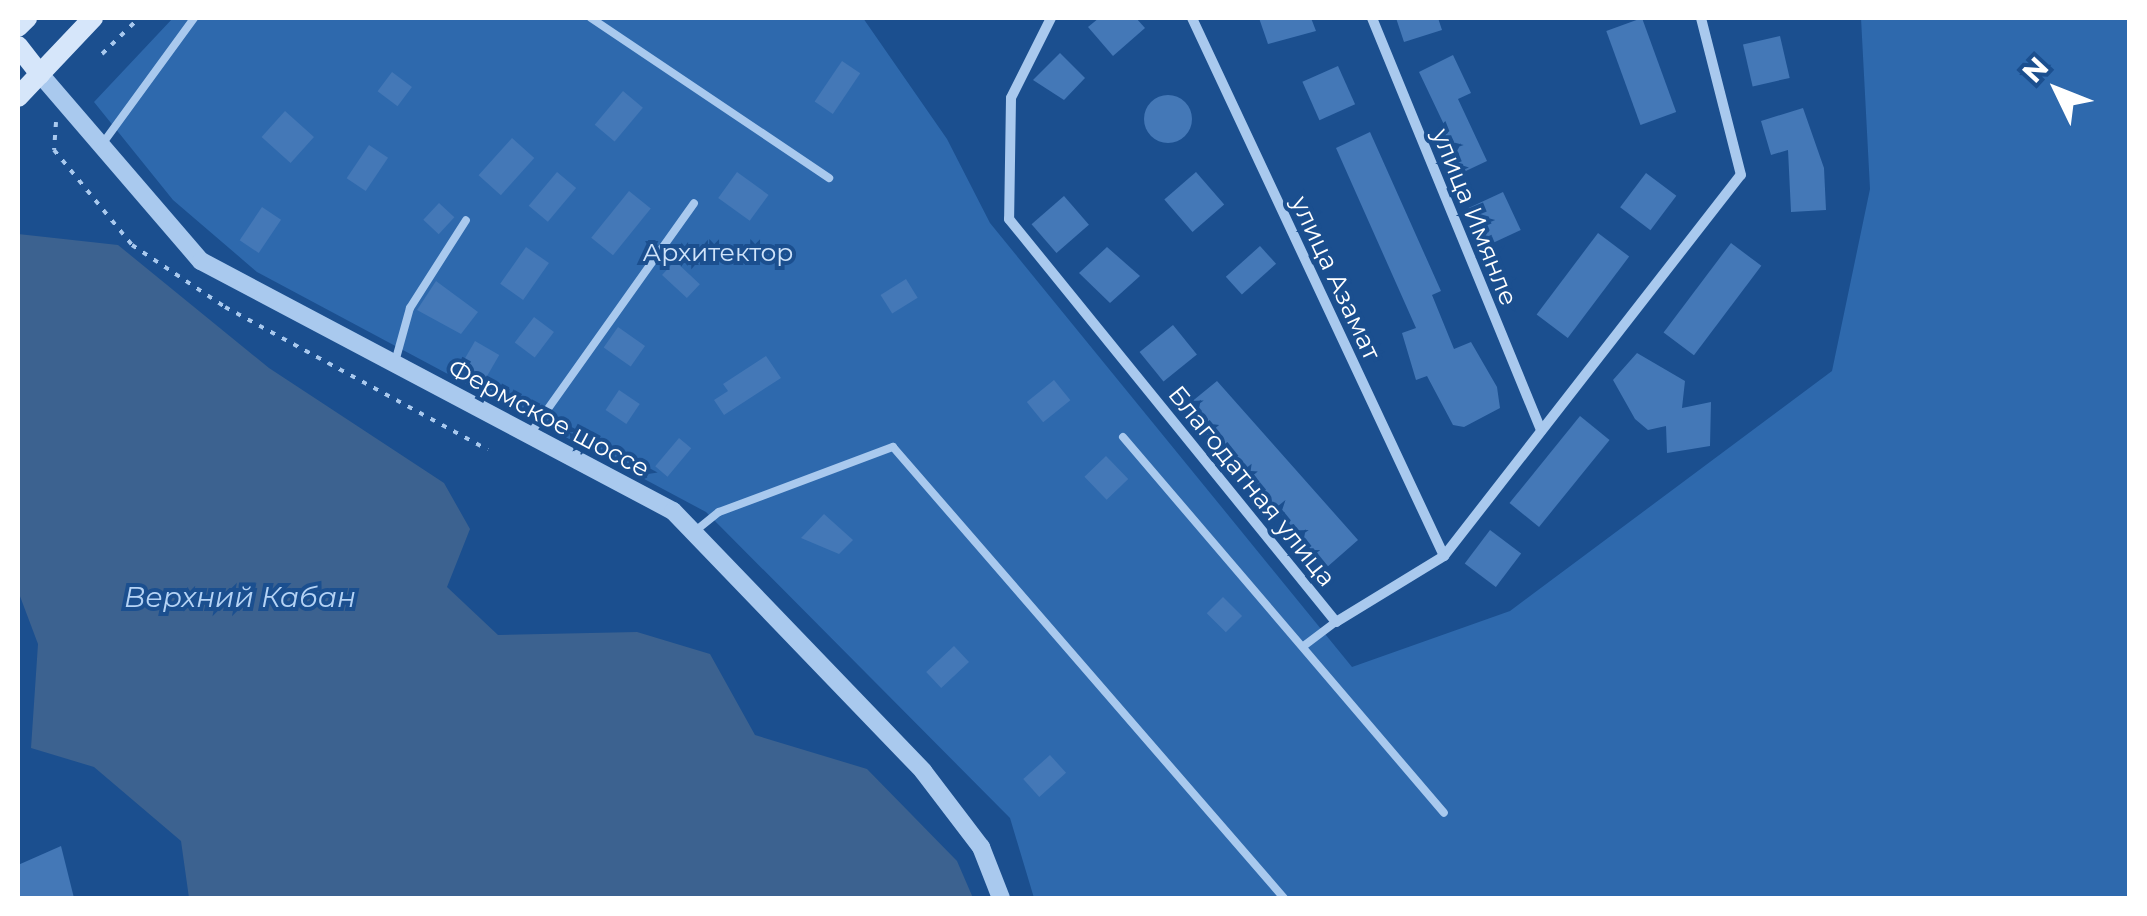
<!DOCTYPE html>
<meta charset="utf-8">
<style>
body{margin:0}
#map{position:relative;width:2147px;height:916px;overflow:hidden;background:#1b4f8f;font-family:Montserrat,sans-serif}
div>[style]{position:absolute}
.green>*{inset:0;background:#2e69ad}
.water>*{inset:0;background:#3c6290}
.building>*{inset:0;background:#4478b7;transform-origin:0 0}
.round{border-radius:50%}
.path>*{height:4px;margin-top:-2px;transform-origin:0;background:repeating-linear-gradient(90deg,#a9c9ee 0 5px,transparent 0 13px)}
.service>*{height:8px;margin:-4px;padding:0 4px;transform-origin:4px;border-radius:4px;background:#a9c9ee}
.minor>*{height:10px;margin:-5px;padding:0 5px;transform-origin:5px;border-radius:5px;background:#a9c9ee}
.tertiary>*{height:18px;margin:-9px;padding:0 9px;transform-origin:9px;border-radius:9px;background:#a9c9ee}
.secondary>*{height:20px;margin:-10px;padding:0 10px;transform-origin:10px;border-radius:10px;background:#d6e6fa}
span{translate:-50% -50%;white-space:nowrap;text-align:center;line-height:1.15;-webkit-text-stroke:8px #1b4f8f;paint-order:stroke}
.street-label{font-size:25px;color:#fff}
.park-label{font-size:25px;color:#cfe3fa}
.water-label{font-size:28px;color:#b5d3f5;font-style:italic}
.frame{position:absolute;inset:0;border:20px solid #fff;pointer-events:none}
.north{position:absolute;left:2007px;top:40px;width:100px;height:100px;-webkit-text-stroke:8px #1b4f8f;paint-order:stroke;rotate:313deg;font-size:28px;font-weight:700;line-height:40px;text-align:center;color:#fff}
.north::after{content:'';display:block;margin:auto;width:35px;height:45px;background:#fff;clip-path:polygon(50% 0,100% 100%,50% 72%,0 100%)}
</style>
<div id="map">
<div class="green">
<i style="clip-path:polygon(173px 18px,863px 18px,947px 139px,990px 223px,1352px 667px,1510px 611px,1832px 371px,1870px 189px,1861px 18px,2129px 18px,2129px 898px,1034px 898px,1010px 818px,706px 512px,257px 272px,173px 200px,94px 102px)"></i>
</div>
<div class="water">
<i style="clip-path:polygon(18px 234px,118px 245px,269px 368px,444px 483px,470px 529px,447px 587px,498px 635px,637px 632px,710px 654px,755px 735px,867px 769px,957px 861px,973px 898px,189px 898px,181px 841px,94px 767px,31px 748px,38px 644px,18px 591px)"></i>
</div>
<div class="building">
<i style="clip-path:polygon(1099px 18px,1136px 18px,1145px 28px,1113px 56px,1088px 27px)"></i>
<i style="clip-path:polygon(1259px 18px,1311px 18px,1316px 31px,1268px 44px)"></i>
<i style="clip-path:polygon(1396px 18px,1438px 18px,1442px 30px,1404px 42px)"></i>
<i style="left:1642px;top:18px;width:100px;height:38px;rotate:70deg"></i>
<i style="left:1780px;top:36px;width:43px;height:38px;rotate:77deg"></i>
<i style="clip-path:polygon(1060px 53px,1085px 78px,1064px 100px,1033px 80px)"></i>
<i style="clip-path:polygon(1453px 55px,1471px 93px,1458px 99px,1487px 161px,1453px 177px,1435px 139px,1448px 133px,1419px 72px)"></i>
<i style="left:842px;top:61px;width:22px;height:49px;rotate:34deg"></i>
<i style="left:1338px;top:66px;width:42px;height:39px;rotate:66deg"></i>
<i style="left:392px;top:72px;width:25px;height:24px;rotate:37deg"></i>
<i style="left:623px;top:91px;width:26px;height:44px;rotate:40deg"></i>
<i class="round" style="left:1144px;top:95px;width:48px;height:48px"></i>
<i style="clip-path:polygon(1803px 108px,1824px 168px,1826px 210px,1791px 212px,1788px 150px,1771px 155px,1761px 121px)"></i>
<i style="left:285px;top:111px;width:39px;height:35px;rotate:42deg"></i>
<i style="clip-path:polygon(1370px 132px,1441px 291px,1432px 295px,1454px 349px,1471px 342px,1497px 387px,1500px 408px,1464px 427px,1453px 425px,1427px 376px,1416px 380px,1402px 333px,1416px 328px,1336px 148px)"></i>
<i style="left:512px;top:138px;width:30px;height:50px;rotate:42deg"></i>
<i style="left:369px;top:145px;width:23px;height:40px;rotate:34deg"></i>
<i style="left:557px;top:172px;width:25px;height:44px;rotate:40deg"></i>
<i style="left:737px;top:172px;width:39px;height:32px;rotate:36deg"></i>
<i style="left:1196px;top:172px;width:43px;height:42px;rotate:49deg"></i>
<i style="left:1646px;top:173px;width:38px;height:43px;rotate:37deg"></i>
<i style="left:629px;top:191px;width:28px;height:60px;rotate:39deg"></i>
<i style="left:1503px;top:192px;width:42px;height:38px;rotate:65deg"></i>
<i style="left:1064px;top:196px;width:38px;height:43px;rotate:49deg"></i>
<i style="left:439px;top:203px;width:21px;height:23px;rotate:43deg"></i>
<i style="left:262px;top:207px;width:23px;height:40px;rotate:34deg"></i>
<i style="left:1598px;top:233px;width:39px;height:102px;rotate:37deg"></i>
<i style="left:1731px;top:243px;width:38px;height:112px;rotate:37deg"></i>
<i style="left:1260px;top:246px;width:24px;height:46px;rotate:48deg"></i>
<i style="left:526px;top:247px;width:28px;height:45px;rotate:35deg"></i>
<i style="clip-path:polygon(1107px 247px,1140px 276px,1110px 303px,1079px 273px)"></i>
<i style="left:675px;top:261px;width:34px;height:19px;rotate:43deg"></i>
<i style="left:906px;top:279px;width:22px;height:30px;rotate:58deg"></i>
<i style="clip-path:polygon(436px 281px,478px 312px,461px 334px,417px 310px)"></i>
<i style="left:534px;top:317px;width:25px;height:32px;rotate:37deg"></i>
<i style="left:1173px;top:325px;width:38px;height:43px;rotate:51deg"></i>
<i style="left:618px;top:327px;width:33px;height:25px;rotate:35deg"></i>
<i style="left:475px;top:341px;width:28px;height:39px;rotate:30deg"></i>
<i style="clip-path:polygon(1637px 353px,1685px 381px,1682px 408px,1711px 402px,1710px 446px,1667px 453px,1666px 426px,1648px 430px,1635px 419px,1613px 380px)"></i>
<i style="clip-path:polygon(766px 356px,781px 378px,724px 415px,714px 400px,728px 391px,723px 384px)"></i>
<i style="left:1054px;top:380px;width:26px;height:35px;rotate:51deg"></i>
<i style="clip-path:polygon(1217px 381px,1358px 540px,1326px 568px,1215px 433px,1209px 438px,1184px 408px)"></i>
<i style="left:619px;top:390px;width:25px;height:24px;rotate:34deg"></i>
<i style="left:1580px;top:416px;width:38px;height:112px;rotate:39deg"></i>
<i style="left:679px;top:438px;width:16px;height:37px;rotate:40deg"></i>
<i style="left:1106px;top:456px;width:32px;height:30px;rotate:46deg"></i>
<i style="clip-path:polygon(824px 514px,853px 540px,839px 554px,801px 538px)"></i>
<i style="left:1490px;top:530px;width:39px;height:42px;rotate:37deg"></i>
<i style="left:1223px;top:597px;width:27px;height:23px;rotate:45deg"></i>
<i style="left:954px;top:646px;width:22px;height:38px;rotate:47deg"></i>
<i style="left:1050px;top:755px;width:24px;height:36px;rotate:48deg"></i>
<i style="clip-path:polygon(61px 846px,74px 898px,18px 898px,18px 865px)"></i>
</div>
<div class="path">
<i style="left:102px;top:54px;width:52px;rotate:-44.2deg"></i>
<i style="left:56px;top:122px;width:28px;rotate:94deg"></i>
<i style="left:54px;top:150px;width:123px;rotate:50.6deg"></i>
<i style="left:132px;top:245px;width:112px;rotate:33.7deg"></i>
<i style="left:225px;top:307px;width:299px;rotate:28.5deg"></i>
</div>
<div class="service">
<i style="left:591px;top:18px;width:287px;rotate:33.9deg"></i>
<i style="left:103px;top:143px;width:155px;rotate:-53.9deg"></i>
<i style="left:395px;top:362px;width:56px;rotate:-74.5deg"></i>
<i style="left:410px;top:308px;width:104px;rotate:-57.5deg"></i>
<i style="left:530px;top:434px;width:283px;rotate:-54.6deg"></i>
<i style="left:1123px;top:437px;width:494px;rotate:49.5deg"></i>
<i style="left:694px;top:532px;width:32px;rotate:-39deg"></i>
<i style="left:719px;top:512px;width:186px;rotate:-20.5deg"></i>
<i style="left:893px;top:447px;width:597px;rotate:49.08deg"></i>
<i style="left:1305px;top:645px;width:39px;rotate:-37deg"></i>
</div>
<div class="minor">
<i style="left:1051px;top:18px;width:89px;rotate:116.6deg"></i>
<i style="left:1011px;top:98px;width:121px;rotate:90.9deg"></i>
<i style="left:1009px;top:219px;width:519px;rotate:50.94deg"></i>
<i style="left:1336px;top:622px;width:127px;rotate:-31.4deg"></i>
<i style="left:1444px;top:556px;width:483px;rotate:-52.1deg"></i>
<i style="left:1741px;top:175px;width:162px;rotate:-104.3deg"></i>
<i style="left:1192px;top:18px;width:594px;rotate:64.9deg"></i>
<i style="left:1372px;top:18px;width:446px;rotate:67.7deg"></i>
</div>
<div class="tertiary">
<i style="left:40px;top:74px;width:247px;rotate:49.3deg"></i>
<i style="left:201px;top:261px;width:534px;rotate:27.91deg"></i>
<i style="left:673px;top:511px;width:361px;rotate:46.1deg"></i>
<i style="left:923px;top:771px;width:96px;rotate:52.7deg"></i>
<i style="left:981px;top:847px;width:55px;rotate:68.6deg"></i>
</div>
<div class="secondary">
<i style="left:18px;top:27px;width:13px;rotate:-45deg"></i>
<i style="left:18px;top:46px;width:36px;rotate:52deg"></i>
<i style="left:18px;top:97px;width:109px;rotate:-46.5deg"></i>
</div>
<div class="street-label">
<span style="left:1475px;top:217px;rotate:68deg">улица Имянле</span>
<span style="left:1336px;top:278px;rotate:65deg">улица Азамат</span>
<span style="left:549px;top:418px;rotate:28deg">Фермское шоссе</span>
<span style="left:1252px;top:486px;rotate:51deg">Благодатная улица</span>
</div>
<div class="park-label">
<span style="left:718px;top:252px">Архитектор</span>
</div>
<div class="water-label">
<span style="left:240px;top:597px">Верхний Кабан</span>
</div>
<div class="frame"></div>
<div class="north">N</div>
</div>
